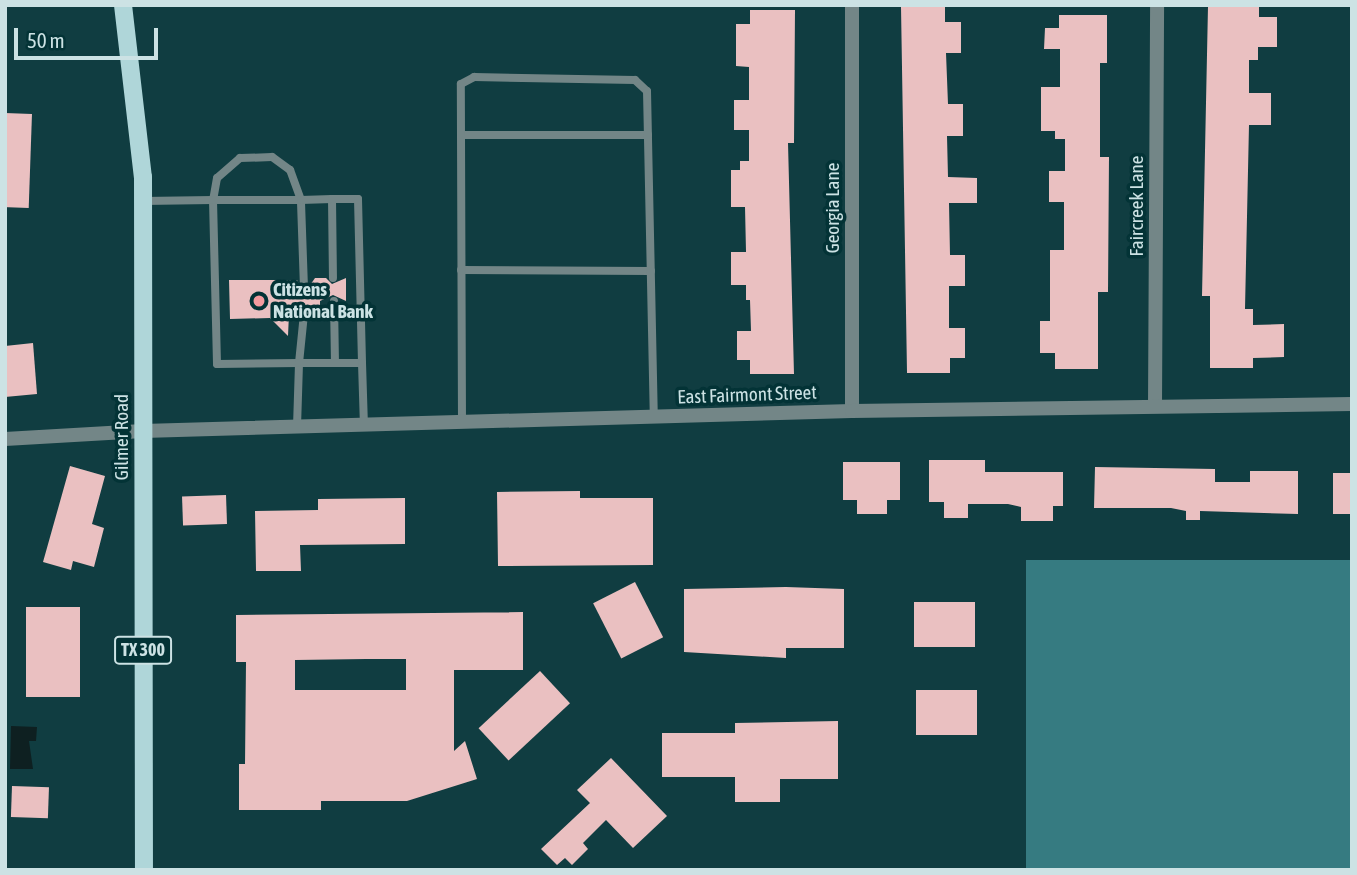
<!DOCTYPE html>
<style>
body{margin:0}
#map{position:relative;width:1357px;height:875px;overflow:hidden;background:#103d41;font-family:"Asap Condensed",sans-serif}
div>[style]{position:absolute}
.forest>*{inset:0;background:#367b81;transform-origin:0 0}
.water>*{inset:0;background:#0e2021}
.building>*{inset:0;background:#eac0c1;transform-origin:0 0}
.service>*{height:8px;margin:-4px;padding:0 4px;transform-origin:4px;border-radius:4px;background:#738687}
.minor>*{height:14px;margin:-7px;padding:0 7px;transform-origin:7px;border-radius:7px;background:#738687}
.tertiary>*{height:14px;margin:-7px;padding:0 7px;transform-origin:7px;border-radius:7px;background:#738687}
.primary>*{height:18px;margin:-9px;padding:0 9px;transform-origin:9px;border-radius:9px;background:#afd6d9}
.dots>*{width:19px;height:19px;translate:-50% -50%;box-sizing:border-box;border:4px solid #033336;border-radius:50%}
span{translate:-50% -50%;white-space:nowrap;text-align:center;line-height:1.15;-webkit-text-stroke:7px #033336;paint-order:stroke}
.shield-label span{padding:2px 5px;background:#033336;border:2px solid;border-radius:5px;-webkit-text-stroke-width:0}
.shield-label{font-size:18px;color:#cce2e4;font-weight:700}
.street-label{font-size:19px;color:#cce2e4}
.poi-label{font-size:19px;color:#cce2e4;font-weight:700}
.left{translate:0 -50%;text-align:left}
.frame{position:absolute;inset:0;border:7px solid #cce2e4;pointer-events:none}
.scale{position:absolute;left:14px;top:28px;width:144px;height:32px;box-sizing:border-box;border:4px solid #cce2e4;border-top:0;padding-left:9px;font-size:21px;line-height:24px;white-space:nowrap;color:#cce2e4;-webkit-text-stroke:5px #033336;paint-order:stroke}
</style>
<div id="map">
<div class="forest">
<i style="left:1352px;top:560px;width:310px;height:326px;rotate:90deg"></i>
</div>
<div class="water">
<i style="clip-path:polygon(11px 726px,37px 727px,36px 741px,29px 741px,33px 769px,10px 769px)"></i>
</div>
<div class="building">
<i style="clip-path:polygon(1259px 5px,1259px 17px,1277px 17px,1277px 47px,1258px 47px,1258px 60px,1249px 60px,1249px 93px,1271px 93px,1271px 125px,1249px 125px,1245px 309px,1253px 309px,1253px 325px,1284px 324px,1284px 357px,1253px 358px,1253px 368px,1210px 368px,1210px 296px,1202px 296px,1208px 6px)"></i>
<i style="clip-path:polygon(901px 7px,945px 7px,945px 22px,961px 22px,961px 53px,946px 53px,948px 104px,963px 104px,963px 136px,947px 136px,948px 177px,977px 178px,977px 203px,949px 203px,950px 255px,965px 255px,965px 286px,949px 286px,949px 328px,965px 328px,965px 358px,950px 358px,950px 373px,907px 373px)"></i>
<i style="clip-path:polygon(750px 10px,795px 10px,794px 143px,788px 143px,794px 374px,750px 374px,750px 360px,737px 360px,737px 331px,751px 331px,750px 300px,746px 300px,746px 285px,731px 285px,731px 252px,746px 252px,745px 207px,731px 207px,731px 170px,740px 170px,740px 161px,749px 161px,749px 130px,734px 130px,734px 100px,749px 100px,749px 67px,736px 66px,736px 24px,750px 24px)"></i>
<i style="clip-path:polygon(1059px 15px,1107px 15px,1107px 63px,1100px 63px,1100px 157px,1109px 157px,1108px 292px,1098px 292px,1098px 369px,1055px 369px,1055px 353px,1040px 353px,1040px 321px,1050px 321px,1050px 250px,1064px 250px,1064px 202px,1049px 202px,1049px 171px,1065px 171px,1065px 139px,1055px 139px,1055px 131px,1041px 131px,1041px 87px,1060px 87px,1060px 49px,1044px 49px,1045px 28px,1059px 28px)"></i>
<i style="left:5px;top:113px;width:27px;height:94px;rotate:2deg"></i>
<i style="clip-path:polygon(315px 278px,326px 278px,332px 284px,346px 278px,346px 301px,333px 295px,320px 301px,320px 314px,304px 307px,289px 314px,288px 336px,270px 318px,230px 319px,229px 280px,297px 280px,304px 294px)"></i>
<i style="clip-path:polygon(33px 343px,37px 394px,5px 397px,5px 346px)"></i>
<i style="clip-path:polygon(929px 460px,985px 460px,985px 472px,1063px 472px,1063px 506px,1053px 506px,1053px 521px,1021px 521px,1021px 507px,1008px 504px,968px 504px,968px 518px,944px 518px,944px 502px,929px 502px)"></i>
<i style="clip-path:polygon(843px 462px,900px 462px,900px 500px,887px 500px,887px 514px,857px 514px,857px 500px,843px 500px)"></i>
<i style="clip-path:polygon(70px 466px,105px 476px,92px 524px,104px 528px,94px 567px,73px 561px,71px 570px,43px 562px)"></i>
<i style="clip-path:polygon(1095px 467px,1215px 469px,1215px 482px,1250px 482px,1250px 471px,1298px 471px,1298px 514px,1200px 511px,1200px 520px,1186px 520px,1186px 511px,1171px 508px,1094px 508px)"></i>
<i style="left:1333px;top:473px;width:19px;height:41px"></i>
<i style="clip-path:polygon(580px 491px,580px 498px,653px 498px,653px 565px,498px 566px,497px 492px)"></i>
<i style="left:226px;top:495px;width:29px;height:44px;rotate:88deg"></i>
<i style="clip-path:polygon(405px 498px,405px 544px,300px 545px,301px 571px,256px 571px,255px 511px,318px 510px,318px 499px)"></i>
<i style="left:635px;top:582px;width:62px;height:47px;rotate:63deg"></i>
<i style="clip-path:polygon(786px 587px,844px 589px,844px 648px,786px 648px,786px 658px,684px 652px,684px 589px)"></i>
<i style="left:914px;top:602px;width:61px;height:45px"></i>
<i style="left:26px;top:607px;width:54px;height:90px"></i>
<i style="clip-path:polygon(evenodd,523px 612px,523px 670px,454px 670px,454px 751px,465px 741px,477px 779px,407px 801px,321px 801px,321px 810px,239px 810px,239px 764px,245px 764px,246px 662px,236px 662px,236px 615px,523px 612px,366px 659px,406px 659px,406px 690px,295px 690px,295px 660px,366px 659px)"></i>
<i style="left:540px;top:671px;width:44px;height:84px;rotate:47deg"></i>
<i style="left:916px;top:690px;width:61px;height:45px"></i>
<i style="clip-path:polygon(838px 721px,838px 779px,780px 779px,780px 802px,735px 802px,735px 777px,662px 777px,662px 733px,735px 733px,735px 723px)"></i>
<i style="clip-path:polygon(611px 758px,667px 816px,633px 848px,606px 820px,583px 843px,588px 849px,572px 865px,565px 858px,557px 865px,541px 849px,590px 803px,577px 790px)"></i>
<i style="left:12px;top:786px;width:37px;height:31px;rotate:2deg"></i>
</div>
<div class="service">
<i style="left:461px;top:135px;width:187px"></i>
<i style="left:332px;top:199px;width:79px;rotate:89.3deg"></i>
<i style="left:143px;top:201px;width:70px;rotate:-0.8deg"></i>
<i style="left:213px;top:200px;width:164px;rotate:88.6deg"></i>
<i style="left:217px;top:364px;width:82px;rotate:-0.7deg"></i>
<i style="left:299px;top:363px;width:49px;rotate:-84.2deg"></i>
<i style="left:461px;top:270px;width:190px;rotate:0.3deg"></i>
<i style="left:304px;top:288px;width:88px;rotate:-92deg"></i>
<i style="left:301px;top:200px;width:32px;rotate:-110deg"></i>
<i style="left:290px;top:170px;width:22px;rotate:-144deg"></i>
<i style="left:272px;top:157px;width:32px;rotate:178deg"></i>
<i style="left:240px;top:158px;width:30px;rotate:139deg"></i>
<i style="left:217px;top:178px;width:22px;rotate:100deg"></i>
<i style="left:213px;top:200px;width:88px"></i>
<i style="left:301px;top:200px;width:31px;rotate:-2deg"></i>
<i style="left:332px;top:199px;width:26px"></i>
<i style="left:358px;top:199px;width:164px;rotate:88.6deg"></i>
<i style="left:334px;top:301px;width:62px;rotate:89.1deg"></i>
<i style="left:462px;top:422px;width:338px;rotate:-90.2deg"></i>
<i style="left:461px;top:84px;width:15px;rotate:-28deg"></i>
<i style="left:474px;top:77px;width:161px;rotate:1.1deg"></i>
<i style="left:635px;top:80px;width:16px;rotate:43deg"></i>
<i style="left:647px;top:91px;width:326px;rotate:88.8deg"></i>
<i style="left:297px;top:427px;width:64px;rotate:-88.2deg"></i>
<i style="left:299px;top:363px;width:63px"></i>
<i style="left:362px;top:363px;width:62px;rotate:88.2deg"></i>
</div>
<div class="minor">
<i style="left:1155px;top:406px;width:401px;rotate:-89.7deg"></i>
<i style="left:852px;top:411px;width:406px;rotate:-90deg"></i>
</div>
<div class="tertiary">
<i style="left:5px;top:439px;width:138px;rotate:-3.3deg"></i>
<i style="left:143px;top:431px;width:709px;rotate:-1.62deg"></i>
<i style="left:852px;top:411px;width:500px;rotate:-0.8deg"></i>
</div>
<div class="primary">
<i style="left:123px;top:5px;width:173px;rotate:83.4deg"></i>
<i style="left:143px;top:177px;width:693px;rotate:89.92deg"></i>
</div>
<div class="dots">
<i style="left:259px;top:301px;background:#f49b9f"></i>
</div>
<div class="shield-label">
<span style="left:143px;top:650px">TX 300</span>
</div>
<div class="street-label">
<span style="left:1137px;top:206px;rotate:-90deg">Faircreek Lane</span>
<span style="left:833px;top:208px;rotate:-90deg">Georgia Lane</span>
<span style="left:747px;top:395px;rotate:-2deg">East Fairmont Street</span>
<span style="left:122px;top:437px;rotate:-90deg">Gilmer Road</span>
</div>
<div class="poi-label">
<span class="left" style="left:273px;top:301px">Citizens<br>National Bank</span>
</div>
<div class="frame"></div>
<div class="scale">50 m</div>
</div>
